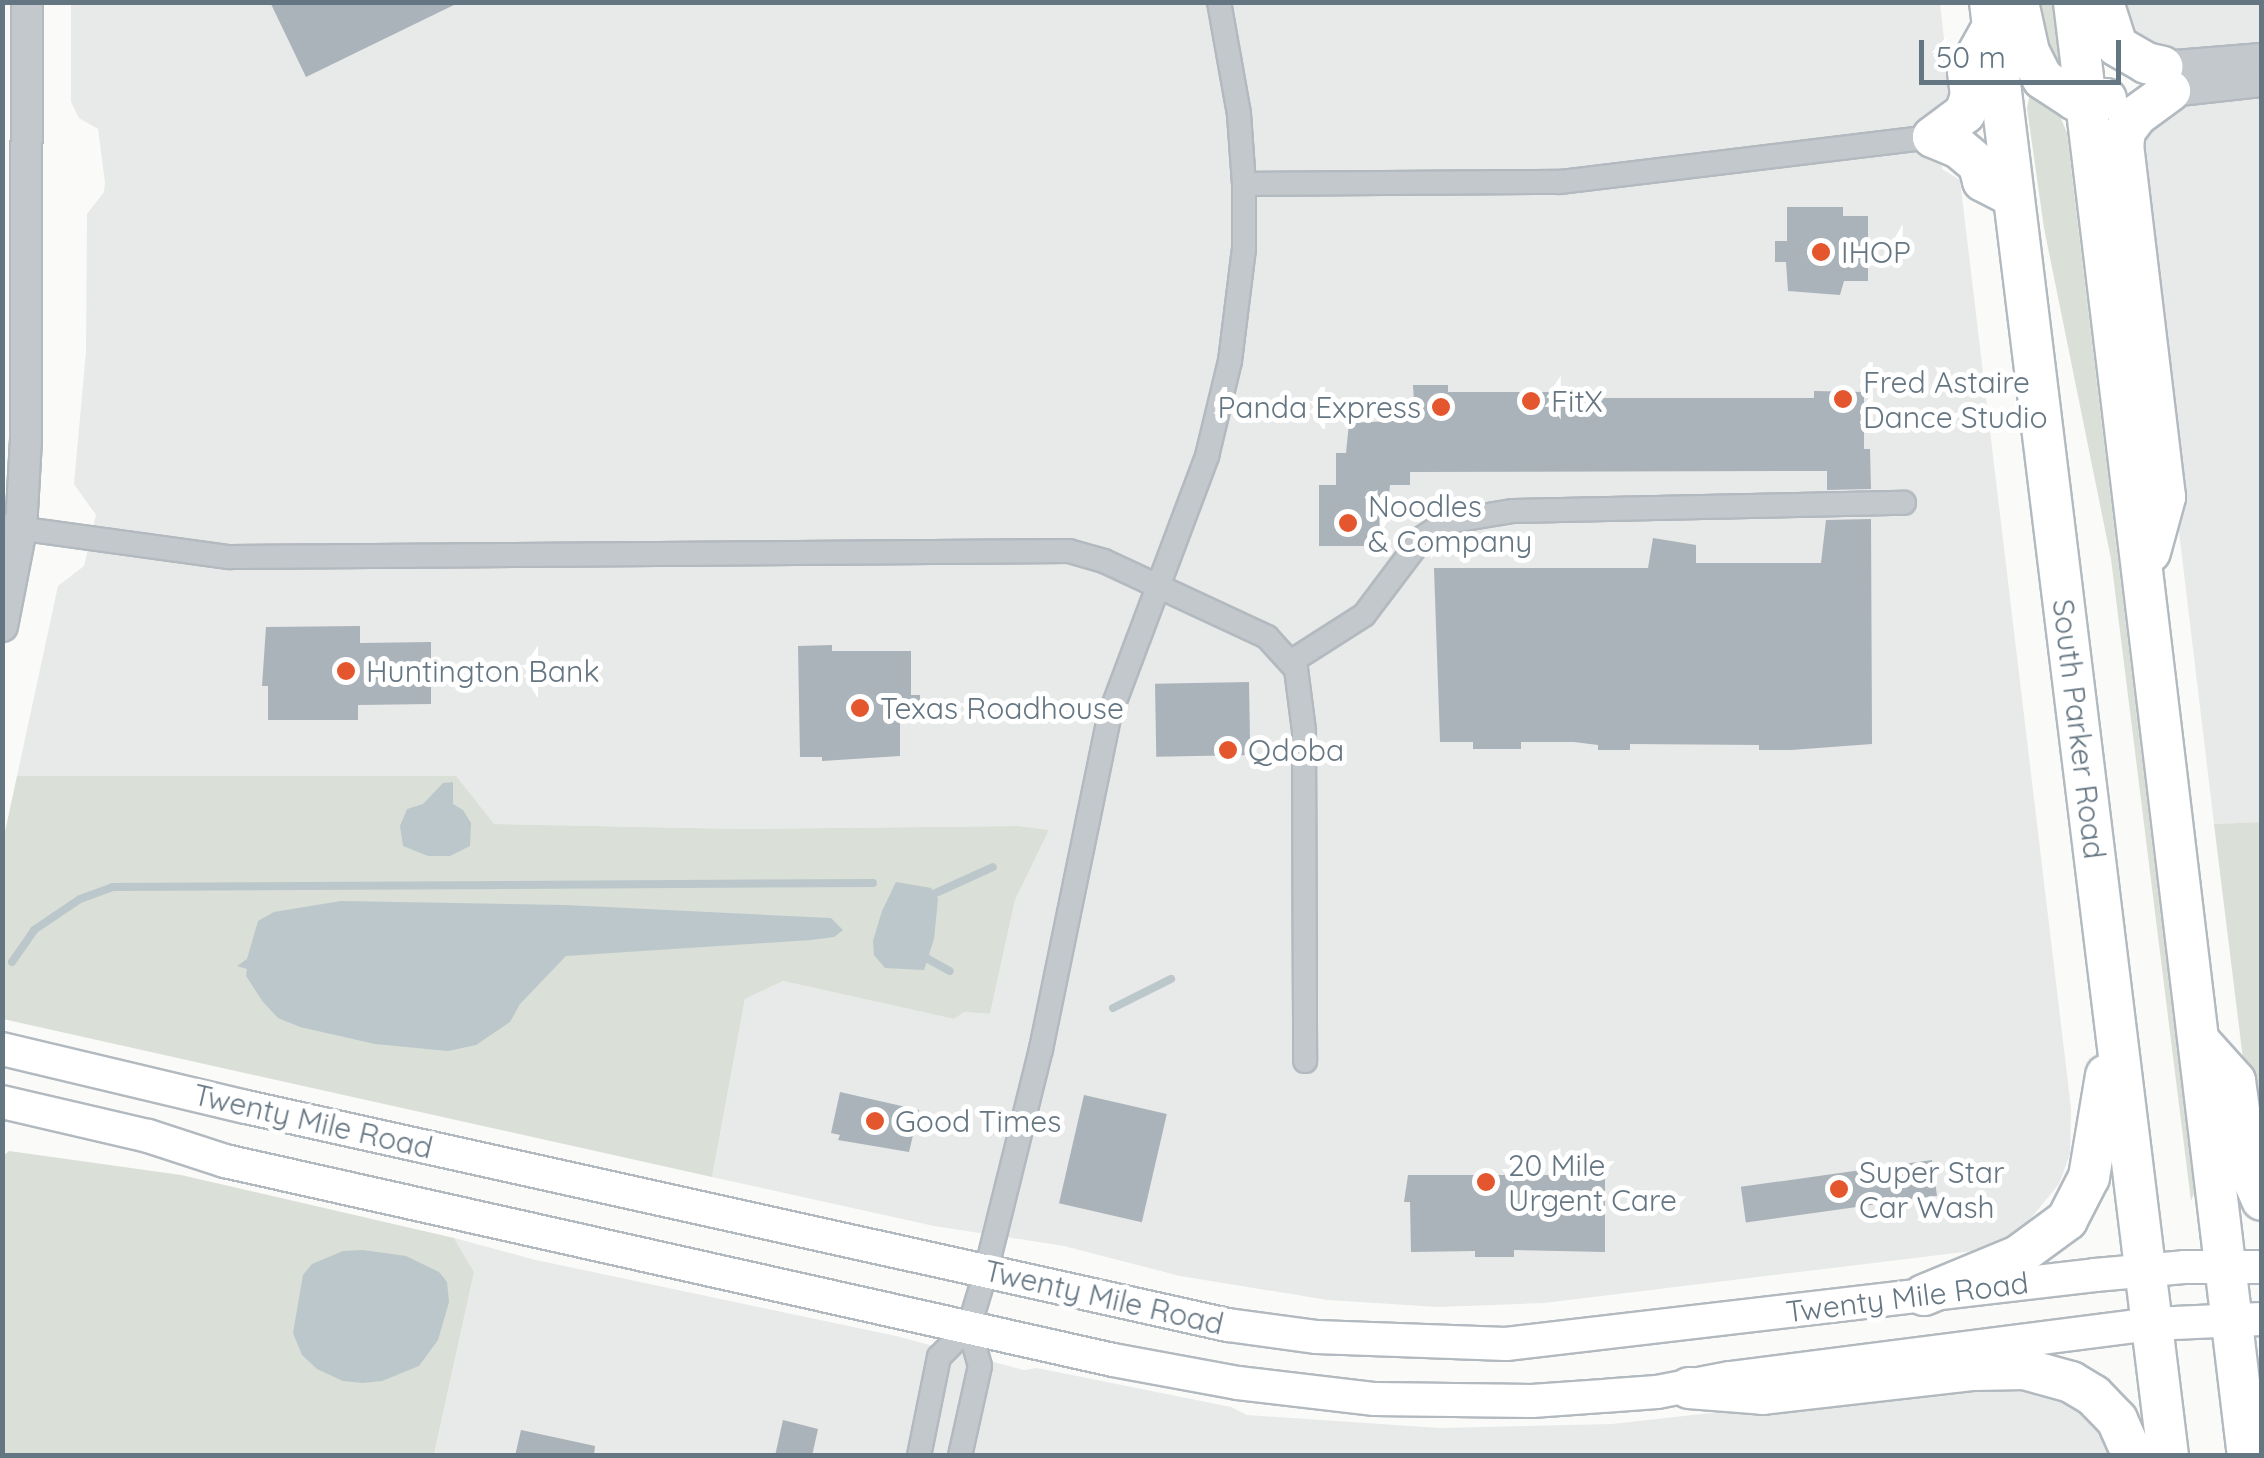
<!DOCTYPE html>
<style>
body{margin:0}
#map{position:relative;width:2264px;height:1458px;overflow:hidden;background:#fafaf8;font-family:Quicksand,sans-serif}
div>[style]{position:absolute}
.built>*{inset:0;background:#e8e9e9}
.green>*{inset:0;background:#dadfd7}
.water>*{inset:0;background:#bbc7cb}
.stream>*{height:8px;margin:-4px;padding:0 4px;transform-origin:4px;border-radius:4px;background:#bbc7cb}
.building>*{inset:0;background:#aab3b9;transform-origin:0 0}
.roads{filter:drop-shadow(2px 0 #b3babf) drop-shadow(-2px 0 #b3babf) drop-shadow(0 2px #b3babf) drop-shadow(0 -2px #b3babf)}
.minor>*{height:22px;margin:-11px;padding:0 11px;transform-origin:11px;border-radius:11px;background:#c3c8cc}
.tertiary>*{height:30px;margin:-15px;padding:0 15px;transform-origin:15px;border-radius:15px;background:#c3c8cc}
.secondary>*{height:32px;margin:-16px;padding:0 16px;transform-origin:16px;border-radius:16px;background:#fff}
.trunk>*{height:40px;margin:-20px;padding:0 20px;transform-origin:20px;border-radius:20px;background:#fff}
.dots>*{width:28px;height:28px;translate:-50% -50%;box-sizing:border-box;border:5px solid #fff;border-radius:50%}
span{translate:-50% -50%;white-space:nowrap;text-align:center;line-height:1.15;-webkit-text-stroke:10px #fff;paint-order:stroke}
.poi-label{font-size:30px;color:#657683}
.left{translate:0 -50%;text-align:left}
.right{translate:-100% -50%;text-align:right}
.street-label{font-size:30px;color:#657683}
.frame{position:absolute;inset:0;border:5px solid #657683;pointer-events:none}
.scale{position:absolute;left:1919px;top:40px;width:202px;height:45px;box-sizing:border-box;border:5px solid #657683;border-top:0;padding-left:12px;font-size:30px;line-height:35px;white-space:nowrap;color:#657683;-webkit-text-stroke:8px #fff;paint-order:stroke}
</style>
<div id="map">
<div class="built">
<i style="clip-path:polygon(71px 3px,1940px 3px,1950px 94px,1934px 109px,1942px 169px,1960px 180px,2071px 1108px,2070px 1154px,2059px 1184px,2021px 1230px,1997px 1248px,1544px 1303px,1438px 1307px,1328px 1300px,1180px 1276px,1064px 1246px,934px 1226px,712px 1177px,745px 999px,783px 981px,954px 1019px,963px 1012px,990px 1014px,1015px 900px,1049px 830px,1019px 826px,741px 829px,494px 824px,128px 779px,17px 776px,58px 586px,84px 566px,96px 515px,74px 484px,86px 351px,87px 214px,104px 192px,105px 183px,98px 129px,79px 118px,71px 102px)"></i>
<i style="clip-path:polygon(2118px 3px,2261px 3px,2261px 822px,2214px 824px,2134px 156px,2138px 137px,2161px 110px)"></i>
<i style="clip-path:polygon(454px 1238px,536px 1260px,896px 1336px,1024px 1370px,1037px 1368px,1231px 1407px,1247px 1415px,1440px 1428px,1612px 1424px,2004px 1380px,2082px 1404px,2120px 1456px,434px 1456px,474px 1272px)"></i>
</div>
<div class="green">
<i style="clip-path:polygon(2031px 3px,2052px 3px,2060px 66px,2048px 67px)"></i>
<i style="clip-path:polygon(2031px 89px,2055px 104px,2067px 133px,2194px 1193px,2191px 1201px,2111px 559px,2044px 228px,2027px 108px)"></i>
<i style="clip-path:polygon(17px 776px,456px 776px,494px 824px,741px 829px,1019px 826px,1049px 830px,1015px 900px,990px 1014px,964px 1012px,954px 1019px,783px 981px,745px 999px,712px 1177px,3px 1019px,3px 841px)"></i>
<i style="clip-path:polygon(2261px 822px,2261px 1170px,2252px 1132px,2214px 824px)"></i>
<i style="clip-path:polygon(9px 1151px,181px 1175px,454px 1238px,474px 1272px,434px 1455px,3px 1456px,2px 1157px)"></i>
</div>
<div class="water">
<i style="clip-path:polygon(453px 782px,453px 804px,463px 810px,471px 823px,470px 846px,450px 856px,428px 856px,403px 846px,400px 826px,407px 809px,423px 804px,443px 783px)"></i>
<i style="clip-path:polygon(896px 882px,931px 888px,938px 899px,934px 939px,924px 970px,885px 968px,874px 955px,873px 941px,882px 911px)"></i>
<i style="clip-path:polygon(341px 901px,565px 905px,831px 918px,843px 930px,834px 937px,811px 940px,566px 956px,520px 1004px,510px 1022px,476px 1045px,448px 1051px,375px 1044px,300px 1027px,278px 1018px,263px 1002px,246px 976px,247px 969px,237px 966px,247px 959px,258px 921px,274px 912px)"></i>
<i style="clip-path:polygon(363px 1250px,406px 1256px,439px 1272px,447px 1282px,449px 1302px,438px 1340px,419px 1366px,382px 1381px,363px 1383px,343px 1381px,317px 1369px,302px 1355px,293px 1333px,303px 1275px,312px 1264px,343px 1251px)"></i>
</div>
<div class="stream">
<i style="left:929px;top:896px;width:70px;rotate:-24.4deg"></i>
<i style="left:919px;top:954px;width:35px;rotate:29deg"></i>
<i style="left:12px;top:962px;width:39px;rotate:-55deg"></i>
<i style="left:34px;top:930px;width:55px;rotate:-34deg"></i>
<i style="left:80px;top:899px;width:35px;rotate:-20deg"></i>
<i style="left:113px;top:887px;width:760px;rotate:-0.3deg"></i>
<i style="left:1113px;top:1008px;width:65px;rotate:-26.6deg"></i>
</div>
<div class="building">
<i style="clip-path:polygon(270px 2px,460px 2px,306px 77px)"></i>
<i style="clip-path:polygon(1787px 207px,1843px 207px,1843px 216px,1868px 216px,1868px 281px,1844px 281px,1840px 295px,1788px 291px,1786px 262px,1775px 262px,1775px 241px,1787px 241px)"></i>
<i style="clip-path:polygon(1413px 385px,1448px 385px,1448px 392px,1570px 392px,1571px 398px,1814px 398px,1814px 391px,1864px 392px,1864px 449px,1870px 449px,1871px 489px,1827px 490px,1827px 471px,1410px 472px,1410px 485px,1390px 485px,1389px 495px,1380px 495px,1379px 546px,1319px 546px,1319px 485px,1336px 485px,1336px 453px,1346px 453px,1349px 423px,1415px 420px)"></i>
<i style="clip-path:polygon(1871px 519px,1872px 744px,1791px 750px,1759px 750px,1759px 745px,1630px 744px,1630px 750px,1598px 750px,1598px 745px,1574px 742px,1521px 742px,1521px 749px,1473px 749px,1473px 742px,1440px 742px,1434px 568px,1648px 568px,1653px 538px,1696px 545px,1696px 563px,1821px 563px,1826px 520px)"></i>
<i style="clip-path:polygon(360px 626px,360px 643px,431px 642px,431px 704px,358px 705px,358px 720px,268px 720px,268px 686px,262px 686px,266px 627px)"></i>
<i style="clip-path:polygon(832px 645px,832px 651px,911px 651px,911px 695px,920px 695px,920px 721px,900px 721px,900px 756px,822px 761px,822px 757px,800px 757px,798px 646px)"></i>
<i style="left:1249px;top:682px;width:73px;height:94px;rotate:89deg"></i>
<i style="clip-path:polygon(840px 1092px,919px 1110px,909px 1152px,838px 1140px,840px 1135px,831px 1133px)"></i>
<i style="left:1084px;top:1095px;width:85px;height:111px;rotate:13deg"></i>
<i style="left:1932px;top:1160px;width:36px;height:193px;rotate:82deg"></i>
<i style="clip-path:polygon(1408px 1175px,1605px 1175px,1605px 1252px,1514px 1250px,1514px 1257px,1475px 1257px,1475px 1251px,1411px 1252px,1410px 1202px,1404px 1202px)"></i>
<i style="clip-path:polygon(783px 1420px,818px 1429px,812px 1456px,775px 1456px)"></i>
<i style="clip-path:polygon(521px 1430px,595px 1446px,594px 1456px,515px 1456px)"></i>
</div>
<div class="roads">
<div class="minor">
<i style="left:1244px;top:184px;width:316px;rotate:-0.4deg"></i>
<i style="left:1560px;top:182px;width:376px;rotate:-6.9deg"></i>
<i style="left:2px;top:526px;width:229px;rotate:7.8deg"></i>
<i style="left:229px;top:557px;width:840px;rotate:-0.41deg"></i>
<i style="left:1069px;top:551px;width:36px;rotate:16deg"></i>
<i style="left:1104px;top:561px;width:180px;rotate:25deg"></i>
<i style="left:1267px;top:637px;width:43px;rotate:47.8deg"></i>
<i style="left:1296px;top:669px;width:63px;rotate:82.6deg"></i>
<i style="left:1304px;top:731px;width:330px;rotate:89.8deg"></i>
<i style="left:1292px;top:661px;width:85px;rotate:-32.6deg"></i>
<i style="left:1364px;top:615px;width:96px;rotate:-53deg"></i>
<i style="left:1422px;top:538px;width:30px;rotate:-33deg"></i>
<i style="left:1447px;top:522px;width:67px;rotate:-9.5deg"></i>
<i style="left:1513px;top:511px;width:391px;rotate:-1.2deg"></i>
<i style="left:919px;top:1456px;width:101px;rotate:-78.6deg"></i>
<i style="left:939px;top:1357px;width:42px;rotate:-45deg"></i>
<i style="left:969px;top:1327px;width:59px;rotate:-73.1deg"></i>
<i style="left:986px;top:1271px;width:229px;rotate:-76.1deg"></i>
<i style="left:1041px;top:1049px;width:339px;rotate:-78.4deg"></i>
<i style="left:1109px;top:717px;width:279px;rotate:-69.4deg"></i>
<i style="left:1207px;top:456px;width:98px;rotate:-76.4deg"></i>
<i style="left:1230px;top:361px;width:113px;rotate:-82.9deg"></i>
<i style="left:1244px;top:249px;width:65px;rotate:-90deg"></i>
<i style="left:1244px;top:184px;width:70px;rotate:-94.1deg"></i>
<i style="left:1239px;top:114px;width:114px;rotate:-100.1deg"></i>
<i style="left:960px;top:1456px;width:92px;rotate:-77.5deg"></i>
<i style="left:980px;top:1366px;width:41px;rotate:-105.8deg"></i>
</div>
<div class="tertiary">
<i style="left:2163px;top:67px;width:99px;rotate:-4.6deg"></i>
<i style="left:2170px;top:91px;width:93px;rotate:-6.2deg"></i>
<i style="left:2px;top:626px;width:99px;rotate:-78.9deg"></i>
<i style="left:21px;top:529px;width:89px;rotate:-86.8deg"></i>
<i style="left:26px;top:440px;width:438px;rotate:-89.9deg"></i>
</div>
<div class="secondary">
<i style="left:2px;top:1049px;width:251px;rotate:13.4deg"></i>
<i style="left:246px;top:1107px;width:1006px;rotate:12.52deg"></i>
<i style="left:1228px;top:1325px;width:90px;rotate:7.7deg"></i>
<i style="left:1317px;top:1337px;width:189px;rotate:2.1deg"></i>
<i style="left:1506px;top:1344px;width:593px;rotate:-6.68deg"></i>
<i style="left:2095px;top:1275px;width:89px;rotate:-5.1deg"></i>
<i style="left:2184px;top:1267px;width:78px"></i>
<i style="left:2px;top:1102px;width:150px;rotate:13.1deg"></i>
<i style="left:148px;top:1136px;width:81px;rotate:18deg"></i>
<i style="left:225px;top:1161px;width:910px;rotate:12.63deg"></i>
<i style="left:1113px;top:1360px;width:127px;rotate:10.4deg"></i>
<i style="left:1238px;top:1383px;width:138px;rotate:6.7deg"></i>
<i style="left:1375px;top:1399px;width:157px;rotate:0.7deg"></i>
<i style="left:1532px;top:1401px;width:125px;rotate:-4.1deg"></i>
<i style="left:1657px;top:1392px;width:74px;rotate:-10.9deg"></i>
<i style="left:1730px;top:1378px;width:425px;rotate:-7.3deg"></i>
<i style="left:2152px;top:1324px;width:110px;rotate:-2.6deg"></i>
</div>
<div class="trunk">
<i style="left:1990px;top:2px;width:1465px;rotate:83.02deg"></i>
<i style="left:2018px;top:2px;width:51px;rotate:77.6deg"></i>
<i style="left:2029px;top:52px;width:30px;rotate:63deg"></i>
<i style="left:2043px;top:79px;width:38px;rotate:33deg"></i>
<i style="left:2075px;top:100px;width:31px;rotate:-2deg"></i>
<i style="left:2074px;top:2px;width:1464px;rotate:83.18deg"></i>
<i style="left:2103px;top:2px;width:46px;rotate:72.3deg"></i>
<i style="left:2117px;top:46px;width:34px;rotate:30deg"></i>
<i style="left:2146px;top:63px;width:17px;rotate:13deg"></i>
<i style="left:1933px;top:137px;width:40px;rotate:-37deg"></i>
<i style="left:1965px;top:113px;width:18px;rotate:-71deg"></i>
<i style="left:1971px;top:96px;width:25px;rotate:-97deg"></i>
<i style="left:1968px;top:71px;width:49px;rotate:-60.8deg"></i>
<i style="left:1933px;top:137px;width:28px;rotate:23deg"></i>
<i style="left:1959px;top:148px;width:26px;rotate:40deg"></i>
<i style="left:1979px;top:165px;width:16px;rotate:76deg"></i>
<i style="left:1983px;top:181px;width:30px;rotate:27deg"></i>
<i style="left:2150px;top:552px;width:57px;rotate:-74.7deg"></i>
<i style="left:2165px;top:497px;width:353px;rotate:-96.8deg"></i>
<i style="left:2123px;top:147px;width:16px;rotate:-83deg"></i>
<i style="left:2125px;top:131px;width:20px;rotate:-53deg"></i>
<i style="left:2137px;top:115px;width:41px;rotate:-36deg"></i>
<i style="left:2199px;top:1041px;width:54px;rotate:48deg"></i>
<i style="left:2235px;top:1081px;width:86px;rotate:82deg"></i>
<i style="left:2247px;top:1166px;width:37px;rotate:66deg"></i>
<i style="left:1924px;top:1295px;width:102px;rotate:-22.5deg"></i>
<i style="left:2018px;top:1256px;width:61px;rotate:-36.3deg"></i>
<i style="left:2067px;top:1220px;width:48px;rotate:-62.9deg"></i>
<i style="left:2089px;top:1177px;width:103px;rotate:-80.5deg"></i>
<i style="left:1689px;top:1388px;width:74px;rotate:4.6deg"></i>
<i style="left:1763px;top:1394px;width:212px;rotate:-6.5deg"></i>
<i style="left:1974px;top:1370px;width:50px;rotate:-1.1deg"></i>
<i style="left:2024px;top:1369px;width:49px;rotate:15.5deg"></i>
<i style="left:2071px;top:1382px;width:26px;rotate:31deg"></i>
<i style="left:2093px;top:1395px;width:35px;rotate:46deg"></i>
<i style="left:2117px;top:1420px;width:39px;rotate:66deg"></i>
</div>
</div>
<div class="dots">
<i style="left:1821px;top:252px;background:#e4572e"></i>
<i style="left:1843px;top:399px;background:#e4572e"></i>
<i style="left:1531px;top:401px;background:#e4572e"></i>
<i style="left:1441px;top:407px;background:#e4572e"></i>
<i style="left:1348px;top:523px;background:#e4572e"></i>
<i style="left:346px;top:671px;background:#e4572e"></i>
<i style="left:860px;top:708px;background:#e4572e"></i>
<i style="left:1228px;top:750px;background:#e4572e"></i>
<i style="left:875px;top:1121px;background:#e4572e"></i>
<i style="left:1486px;top:1182px;background:#e4572e"></i>
<i style="left:1839px;top:1189px;background:#e4572e"></i>
</div>
<div class="poi-label">
<span class="left" style="left:1841px;top:252px">IHOP</span>
<span class="left" style="left:1863px;top:399px">Fred Astaire<br>Dance Studio</span>
<span class="left" style="left:1551px;top:401px">FitX</span>
<span class="right" style="left:1421px;top:407px">Panda Express</span>
<span class="left" style="left:1368px;top:523px">Noodles<br>&amp; Company</span>
<span class="left" style="left:366px;top:671px">Huntington Bank</span>
<span class="left" style="left:880px;top:708px">Texas Roadhouse</span>
<span class="left" style="left:1248px;top:750px">Qdoba</span>
<span class="left" style="left:895px;top:1121px">Good Times</span>
<span class="left" style="left:1508px;top:1182px">20 Mile<br>Urgent Care</span>
<span class="left" style="left:1859px;top:1189px">Super Star<br>Car Wash</span>
</div>
<div class="street-label">
<span style="left:2079px;top:729px;rotate:83deg">South Parker Road</span>
<span style="left:313px;top:1121px;rotate:13deg">Twenty Mile Road</span>
<span style="left:1104px;top:1297px;rotate:13deg">Twenty Mile Road</span>
<span style="left:1907px;top:1297px;rotate:-7deg">Twenty Mile Road</span>
</div>
<div class="frame"></div>
<div class="scale">50 m</div>
</div>
